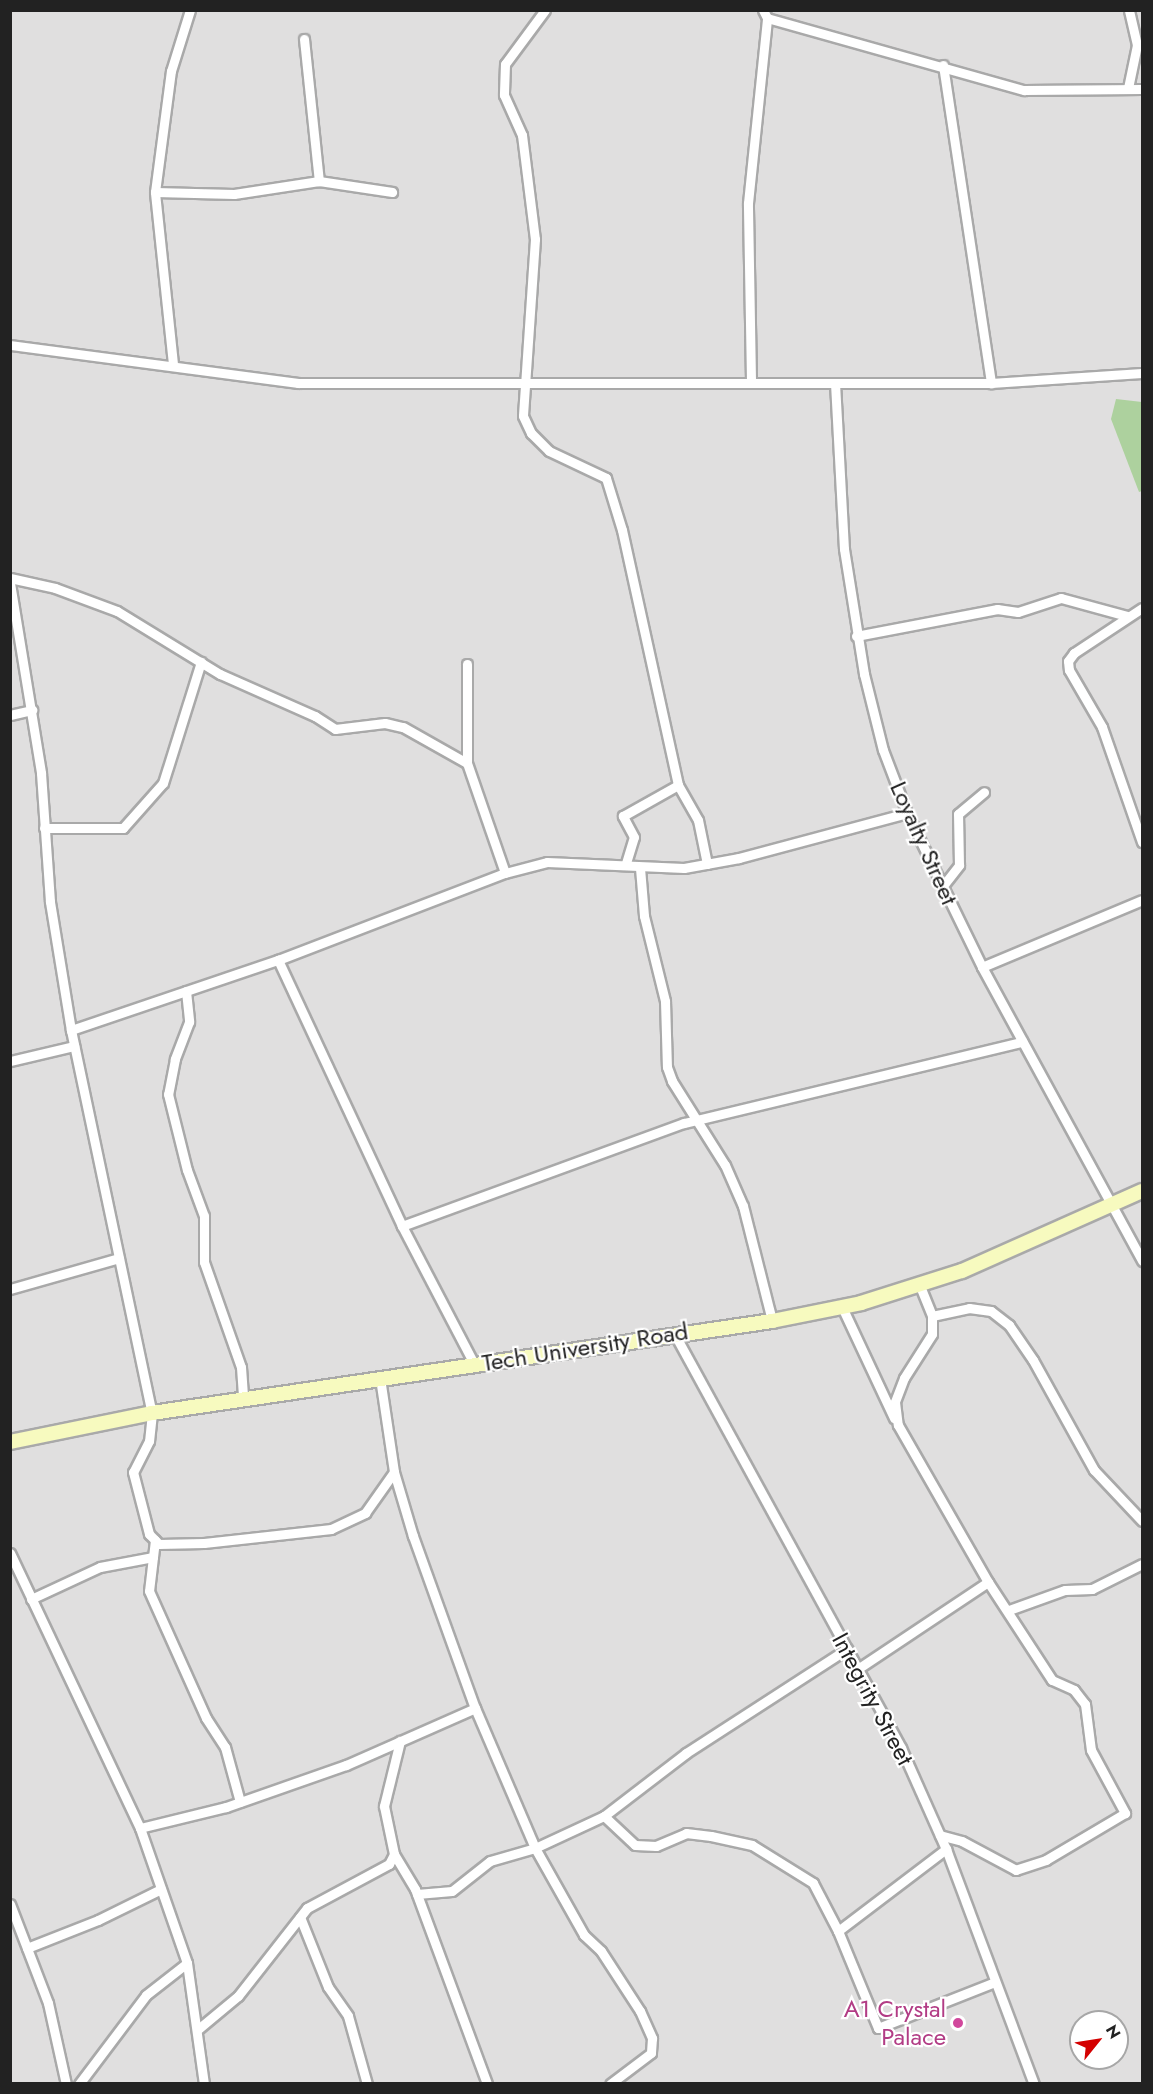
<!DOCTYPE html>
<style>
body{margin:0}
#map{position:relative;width:1153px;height:2094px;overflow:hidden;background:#f2efe9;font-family:Jost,sans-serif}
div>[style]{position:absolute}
.residential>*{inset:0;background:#e0dfdf}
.forest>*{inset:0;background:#add19e}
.roads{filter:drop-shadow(2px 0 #a9a9a9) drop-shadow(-2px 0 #a9a9a9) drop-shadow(0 2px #a9a9a9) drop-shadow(0 -2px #a9a9a9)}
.street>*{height:9px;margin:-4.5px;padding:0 4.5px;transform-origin:4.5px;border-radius:4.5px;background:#fff}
.secondary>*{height:14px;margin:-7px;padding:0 7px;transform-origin:7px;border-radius:7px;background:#f7fabf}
.dots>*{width:16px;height:16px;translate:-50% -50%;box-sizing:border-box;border:3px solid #fff;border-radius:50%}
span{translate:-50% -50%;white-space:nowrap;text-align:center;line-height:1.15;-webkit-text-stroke:4.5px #fff;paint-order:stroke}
.street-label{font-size:24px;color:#222}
.hotel-label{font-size:24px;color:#b23c85}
.right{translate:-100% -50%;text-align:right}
.frame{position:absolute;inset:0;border:12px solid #222;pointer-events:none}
.north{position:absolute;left:1069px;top:2010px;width:60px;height:60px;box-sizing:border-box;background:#fff;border:2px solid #a7a7a7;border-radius:50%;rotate:60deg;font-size:16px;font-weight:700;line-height:24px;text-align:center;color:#222}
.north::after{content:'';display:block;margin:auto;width:21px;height:27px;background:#d40000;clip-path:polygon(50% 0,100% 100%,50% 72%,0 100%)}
</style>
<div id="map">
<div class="residential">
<i style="clip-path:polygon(evenodd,11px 11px,1142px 11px,1142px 2083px,11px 2084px,11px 11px,1081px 2022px,1117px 2022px,1117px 2058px,1081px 2058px,1081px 2022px)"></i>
</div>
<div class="forest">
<i style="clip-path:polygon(1116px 399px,1142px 402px,1142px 491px,1139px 492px,1111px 419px)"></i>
</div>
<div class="roads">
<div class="street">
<i style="left:545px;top:10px;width:67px;rotate:126.5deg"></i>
<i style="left:505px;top:64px;width:31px;rotate:92deg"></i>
<i style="left:504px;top:95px;width:44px;rotate:65.8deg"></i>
<i style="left:522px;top:135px;width:105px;rotate:82.9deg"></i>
<i style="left:535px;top:239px;width:177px;rotate:93.9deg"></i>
<i style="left:523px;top:416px;width:19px;rotate:65deg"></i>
<i style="left:531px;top:433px;width:25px;rotate:45deg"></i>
<i style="left:549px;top:451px;width:63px;rotate:25.3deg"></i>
<i style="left:606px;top:478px;width:54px;rotate:72.9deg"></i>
<i style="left:622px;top:530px;width:261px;rotate:77.6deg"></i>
<i style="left:678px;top:785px;width:40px;rotate:60.3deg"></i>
<i style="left:698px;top:820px;width:45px;rotate:78.4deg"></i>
<i style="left:763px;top:10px;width:9px;rotate:63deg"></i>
<i style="left:767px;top:18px;width:267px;rotate:15.7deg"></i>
<i style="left:1024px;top:90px;width:118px;rotate:-0.5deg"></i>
<i style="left:304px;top:39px;width:143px;rotate:84deg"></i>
<i style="left:943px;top:65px;width:322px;rotate:81.4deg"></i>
<i style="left:1128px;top:88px;width:44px;rotate:-78.2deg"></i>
<i style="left:1137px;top:45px;width:36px;rotate:-103deg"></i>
<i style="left:155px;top:192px;width:79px;rotate:1.5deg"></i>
<i style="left:234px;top:194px;width:86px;rotate:-8.7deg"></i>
<i style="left:319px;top:181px;width:74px;rotate:8.6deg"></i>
<i style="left:10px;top:345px;width:290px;rotate:7.5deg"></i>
<i style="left:298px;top:383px;width:693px"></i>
<i style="left:991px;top:383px;width:151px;rotate:-3.8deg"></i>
<i style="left:173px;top:364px;width:173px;rotate:-96deg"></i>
<i style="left:155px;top:192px;width:122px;rotate:-82.5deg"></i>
<i style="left:171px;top:71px;width:64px;rotate:-72.7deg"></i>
<i style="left:751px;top:380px;width:177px;rotate:-91deg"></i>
<i style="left:748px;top:203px;width:186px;rotate:-84.1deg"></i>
<i style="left:835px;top:383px;width:166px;rotate:86.9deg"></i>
<i style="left:844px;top:549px;width:127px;rotate:80.9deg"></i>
<i style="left:864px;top:674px;width:78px;rotate:76deg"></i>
<i style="left:883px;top:750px;width:67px;rotate:69.1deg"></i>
<i style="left:907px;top:813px;width:171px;rotate:64deg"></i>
<i style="left:982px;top:967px;width:335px;rotate:61.4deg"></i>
<i style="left:10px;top:578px;width:46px;rotate:12.5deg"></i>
<i style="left:55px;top:588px;width:66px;rotate:20.4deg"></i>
<i style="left:117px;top:611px;width:121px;rotate:31.5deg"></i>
<i style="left:220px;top:674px;width:104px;rotate:23.9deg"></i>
<i style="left:315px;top:716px;width:24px;rotate:33deg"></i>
<i style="left:335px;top:729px;width:50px;rotate:-6.8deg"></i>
<i style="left:385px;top:723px;width:18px;rotate:13deg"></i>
<i style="left:403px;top:727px;width:73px;rotate:29.4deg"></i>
<i style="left:10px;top:583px;width:193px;rotate:80.7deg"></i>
<i style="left:41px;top:773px;width:129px;rotate:86deg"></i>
<i style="left:50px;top:902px;width:130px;rotate:80.7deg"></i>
<i style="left:71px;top:1030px;width:391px;rotate:78.1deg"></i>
<i style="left:152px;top:1413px;width:28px;rotate:96deg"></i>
<i style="left:149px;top:1441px;width:35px;rotate:117deg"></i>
<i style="left:133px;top:1472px;width:64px;rotate:75.5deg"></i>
<i style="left:149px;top:1534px;width:14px;rotate:45deg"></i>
<i style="left:159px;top:1544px;width:45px;rotate:-1.3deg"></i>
<i style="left:204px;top:1543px;width:128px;rotate:-6.3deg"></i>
<i style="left:331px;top:1529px;width:38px;rotate:-25deg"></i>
<i style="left:365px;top:1513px;width:50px;rotate:-54.7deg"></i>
<i style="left:1142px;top:608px;width:82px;rotate:146.5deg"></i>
<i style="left:1074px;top:653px;width:10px;rotate:127deg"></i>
<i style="left:1068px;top:661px;width:9px;rotate:84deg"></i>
<i style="left:1069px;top:670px;width:66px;rotate:59.9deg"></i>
<i style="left:1102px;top:727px;width:122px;rotate:70.8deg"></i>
<i style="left:856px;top:636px;width:144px;rotate:-10.8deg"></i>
<i style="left:997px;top:609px;width:21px;rotate:8deg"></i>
<i style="left:1018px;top:612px;width:45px;rotate:-18deg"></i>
<i style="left:1061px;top:598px;width:68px;rotate:15.3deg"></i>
<i style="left:467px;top:664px;width:99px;rotate:90deg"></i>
<i style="left:467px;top:763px;width:116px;rotate:70.9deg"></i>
<i style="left:10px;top:715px;width:23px;rotate:-13deg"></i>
<i style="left:44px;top:828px;width:79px"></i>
<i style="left:123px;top:828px;width:60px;rotate:-48.4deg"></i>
<i style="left:163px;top:783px;width:127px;rotate:-72.6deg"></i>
<i style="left:626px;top:863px;width:27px;rotate:-73deg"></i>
<i style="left:634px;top:837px;width:24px;rotate:-118deg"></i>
<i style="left:623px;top:816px;width:63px;rotate:-29.4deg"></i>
<i style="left:640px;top:868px;width:48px;rotate:85.2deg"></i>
<i style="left:644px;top:916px;width:88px;rotate:76.1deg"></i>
<i style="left:665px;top:1001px;width:66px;rotate:88.3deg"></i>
<i style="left:667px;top:1067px;width:15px;rotate:70deg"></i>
<i style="left:672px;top:1081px;width:99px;rotate:57.8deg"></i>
<i style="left:725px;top:1165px;width:45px;rotate:66.3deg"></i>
<i style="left:743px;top:1206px;width:119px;rotate:75.8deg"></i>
<i style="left:942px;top:887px;width:28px;rotate:-52deg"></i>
<i style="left:959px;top:865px;width:51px;rotate:-91.1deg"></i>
<i style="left:958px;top:814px;width:34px;rotate:-40deg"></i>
<i style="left:278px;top:960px;width:293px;rotate:65deg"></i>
<i style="left:402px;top:1226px;width:156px;rotate:62.4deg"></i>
<i style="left:982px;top:967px;width:173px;rotate:-22.7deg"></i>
<i style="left:186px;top:991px;width:31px;rotate:84deg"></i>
<i style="left:189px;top:1022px;width:40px;rotate:111deg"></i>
<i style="left:175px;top:1059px;width:36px;rotate:101deg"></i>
<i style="left:168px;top:1094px;width:78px;rotate:76deg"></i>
<i style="left:187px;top:1170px;width:49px;rotate:69.7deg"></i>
<i style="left:204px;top:1216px;width:46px;rotate:90deg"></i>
<i style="left:204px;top:1262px;width:111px;rotate:70.6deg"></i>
<i style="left:241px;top:1367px;width:32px;rotate:86deg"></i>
<i style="left:71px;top:1030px;width:219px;rotate:-18.7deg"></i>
<i style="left:278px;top:960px;width:243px;rotate:-21deg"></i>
<i style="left:505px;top:873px;width:43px;rotate:-14.7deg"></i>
<i style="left:547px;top:862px;width:137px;rotate:2.5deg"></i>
<i style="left:684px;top:868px;width:56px;rotate:-10.3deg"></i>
<i style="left:739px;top:858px;width:174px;rotate:-15deg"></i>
<i style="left:10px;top:1061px;width:66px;rotate:-13.2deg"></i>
<i style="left:402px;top:1226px;width:300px;rotate:-20.1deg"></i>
<i style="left:684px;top:1123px;width:348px;rotate:-13.5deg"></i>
<i style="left:920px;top:1286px;width:32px;rotate:68deg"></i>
<i style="left:932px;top:1316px;width:18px;rotate:90deg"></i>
<i style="left:932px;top:1334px;width:52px;rotate:122.5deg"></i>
<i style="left:904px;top:1378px;width:26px;rotate:111deg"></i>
<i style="left:895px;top:1402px;width:23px;rotate:83deg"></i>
<i style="left:898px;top:1425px;width:181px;rotate:60.2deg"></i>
<i style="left:988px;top:1582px;width:117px;rotate:56.9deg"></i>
<i style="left:1052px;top:1680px;width:24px;rotate:24deg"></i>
<i style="left:1074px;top:1690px;width:18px;rotate:52deg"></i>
<i style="left:1085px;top:1704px;width:46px;rotate:82.6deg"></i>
<i style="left:1091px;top:1750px;width:72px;rotate:61.6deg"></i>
<i style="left:1125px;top:1813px;width:92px;rotate:149.3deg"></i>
<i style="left:1046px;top:1860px;width:32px;rotate:162deg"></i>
<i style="left:1016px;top:1870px;width:61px;rotate:-151.8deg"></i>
<i style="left:962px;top:1841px;width:23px;rotate:-165deg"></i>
<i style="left:10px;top:1289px;width:113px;rotate:-15.9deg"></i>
<i style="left:842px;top:1307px;width:123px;rotate:64.9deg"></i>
<i style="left:932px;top:1316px;width:38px;rotate:-12deg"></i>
<i style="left:969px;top:1308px;width:22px;rotate:8deg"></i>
<i style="left:991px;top:1311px;width:23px;rotate:38deg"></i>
<i style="left:1009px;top:1325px;width:42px;rotate:55.6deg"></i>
<i style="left:1033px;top:1360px;width:126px;rotate:61deg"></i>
<i style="left:1094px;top:1470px;width:70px;rotate:46.7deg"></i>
<i style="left:674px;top:1333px;width:473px;rotate:61.3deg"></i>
<i style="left:901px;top:1748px;width:111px;rotate:66deg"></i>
<i style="left:946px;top:1849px;width:251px;rotate:69.5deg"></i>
<i style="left:380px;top:1378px;width:95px;rotate:81.5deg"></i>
<i style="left:394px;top:1472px;width:67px;rotate:73.5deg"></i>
<i style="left:413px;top:1536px;width:183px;rotate:70.2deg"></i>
<i style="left:475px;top:1708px;width:152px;rotate:66.8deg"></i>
<i style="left:535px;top:1848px;width:100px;rotate:60.6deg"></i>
<i style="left:584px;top:1935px;width:23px;rotate:43deg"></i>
<i style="left:601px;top:1951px;width:72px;rotate:57deg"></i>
<i style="left:640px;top:2011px;width:30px;rotate:66deg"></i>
<i style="left:652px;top:2038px;width:15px;rotate:94deg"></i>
<i style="left:651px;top:2053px;width:51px;rotate:142.9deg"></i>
<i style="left:155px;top:1540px;width:51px;rotate:96.7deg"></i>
<i style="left:149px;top:1591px;width:139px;rotate:65.8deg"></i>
<i style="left:206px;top:1718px;width:35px;rotate:57deg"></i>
<i style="left:225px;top:1747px;width:57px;rotate:74.7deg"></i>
<i style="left:10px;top:1553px;width:304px;rotate:64.7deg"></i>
<i style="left:140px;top:1828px;width:143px;rotate:70.8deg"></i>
<i style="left:187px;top:1963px;width:122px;rotate:82deg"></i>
<i style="left:31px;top:1599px;width:76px;rotate:-24.9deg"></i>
<i style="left:100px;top:1567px;width:54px;rotate:-10.7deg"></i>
<i style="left:1009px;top:1610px;width:59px;rotate:-19.7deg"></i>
<i style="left:1065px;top:1590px;width:27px;rotate:-2deg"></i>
<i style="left:1092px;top:1589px;width:56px;rotate:-26.6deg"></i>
<i style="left:859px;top:1668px;width:155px;rotate:-33.7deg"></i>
<i style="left:604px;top:1816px;width:42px;rotate:43.1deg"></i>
<i style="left:635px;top:1845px;width:21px;rotate:3deg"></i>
<i style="left:656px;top:1846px;width:33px;rotate:-23deg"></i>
<i style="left:686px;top:1833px;width:25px;rotate:7deg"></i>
<i style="left:711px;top:1836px;width:42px;rotate:12.4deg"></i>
<i style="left:752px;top:1845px;width:72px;rotate:31.9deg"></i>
<i style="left:813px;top:1883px;width:54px;rotate:62.5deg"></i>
<i style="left:838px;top:1931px;width:105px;rotate:67.6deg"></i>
<i style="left:878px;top:2028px;width:126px;rotate:-21.5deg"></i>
<i style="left:140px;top:1828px;width:89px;rotate:-13.7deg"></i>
<i style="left:226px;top:1807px;width:127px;rotate:-19.3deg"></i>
<i style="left:346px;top:1765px;width:141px;rotate:-23.8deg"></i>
<i style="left:394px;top:1854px;width:41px;rotate:59deg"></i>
<i style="left:415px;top:1889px;width:208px;rotate:69.7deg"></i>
<i style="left:417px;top:1894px;width:35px;rotate:-5deg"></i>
<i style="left:452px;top:1891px;width:48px;rotate:-38.3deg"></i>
<i style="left:490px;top:1861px;width:47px;rotate:-16.1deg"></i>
<i style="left:535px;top:1848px;width:76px;rotate:-24.9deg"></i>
<i style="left:604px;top:1816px;width:103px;rotate:-37.5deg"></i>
<i style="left:686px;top:1753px;width:192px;rotate:-32.9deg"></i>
<i style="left:10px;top:1904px;width:106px;rotate:69deg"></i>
<i style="left:48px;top:2003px;width:83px;rotate:77.5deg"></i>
<i style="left:300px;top:1917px;width:75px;rotate:68.2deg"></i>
<i style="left:328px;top:1987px;width:35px;rotate:55deg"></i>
<i style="left:348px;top:2016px;width:71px;rotate:74.4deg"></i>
<i style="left:838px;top:1931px;width:136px;rotate:-37.2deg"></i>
<i style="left:27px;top:1948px;width:76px;rotate:-21.5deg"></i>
<i style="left:98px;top:1920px;width:70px;rotate:-26.2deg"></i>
<i style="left:197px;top:2030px;width:53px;rotate:-39.7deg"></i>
<i style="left:238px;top:1996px;width:112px;rotate:-51.9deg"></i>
<i style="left:307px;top:1908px;width:93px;rotate:-28.2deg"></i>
<i style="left:389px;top:1864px;width:11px;rotate:-63deg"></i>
<i style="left:394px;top:1854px;width:49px;rotate:-101.8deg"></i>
<i style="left:384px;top:1806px;width:67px;rotate:-76.2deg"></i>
<i style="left:79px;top:2084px;width:111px;rotate:-53deg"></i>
<i style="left:146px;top:1995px;width:52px;rotate:-38deg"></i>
</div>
<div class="secondary">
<i style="left:10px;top:1442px;width:145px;rotate:-11.5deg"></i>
<i style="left:152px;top:1413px;width:627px;rotate:-8.44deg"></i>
<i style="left:772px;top:1321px;width:91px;rotate:-11.4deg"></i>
<i style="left:861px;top:1303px;width:106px;rotate:-17.6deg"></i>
<i style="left:962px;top:1271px;width:197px;rotate:-24deg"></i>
</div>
</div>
<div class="dots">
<i style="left:958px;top:2023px;background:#d1479c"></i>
</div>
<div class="street-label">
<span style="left:924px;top:843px;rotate:66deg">Loyalty Street</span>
<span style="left:585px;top:1347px;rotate:-9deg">Tech University Road</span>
<span style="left:873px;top:1699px;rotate:62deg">Integrity Street</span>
</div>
<div class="hotel-label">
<span class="right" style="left:946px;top:2023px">A1 Crystal<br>Palace</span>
</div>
<div class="frame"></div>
<div class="north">N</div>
</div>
